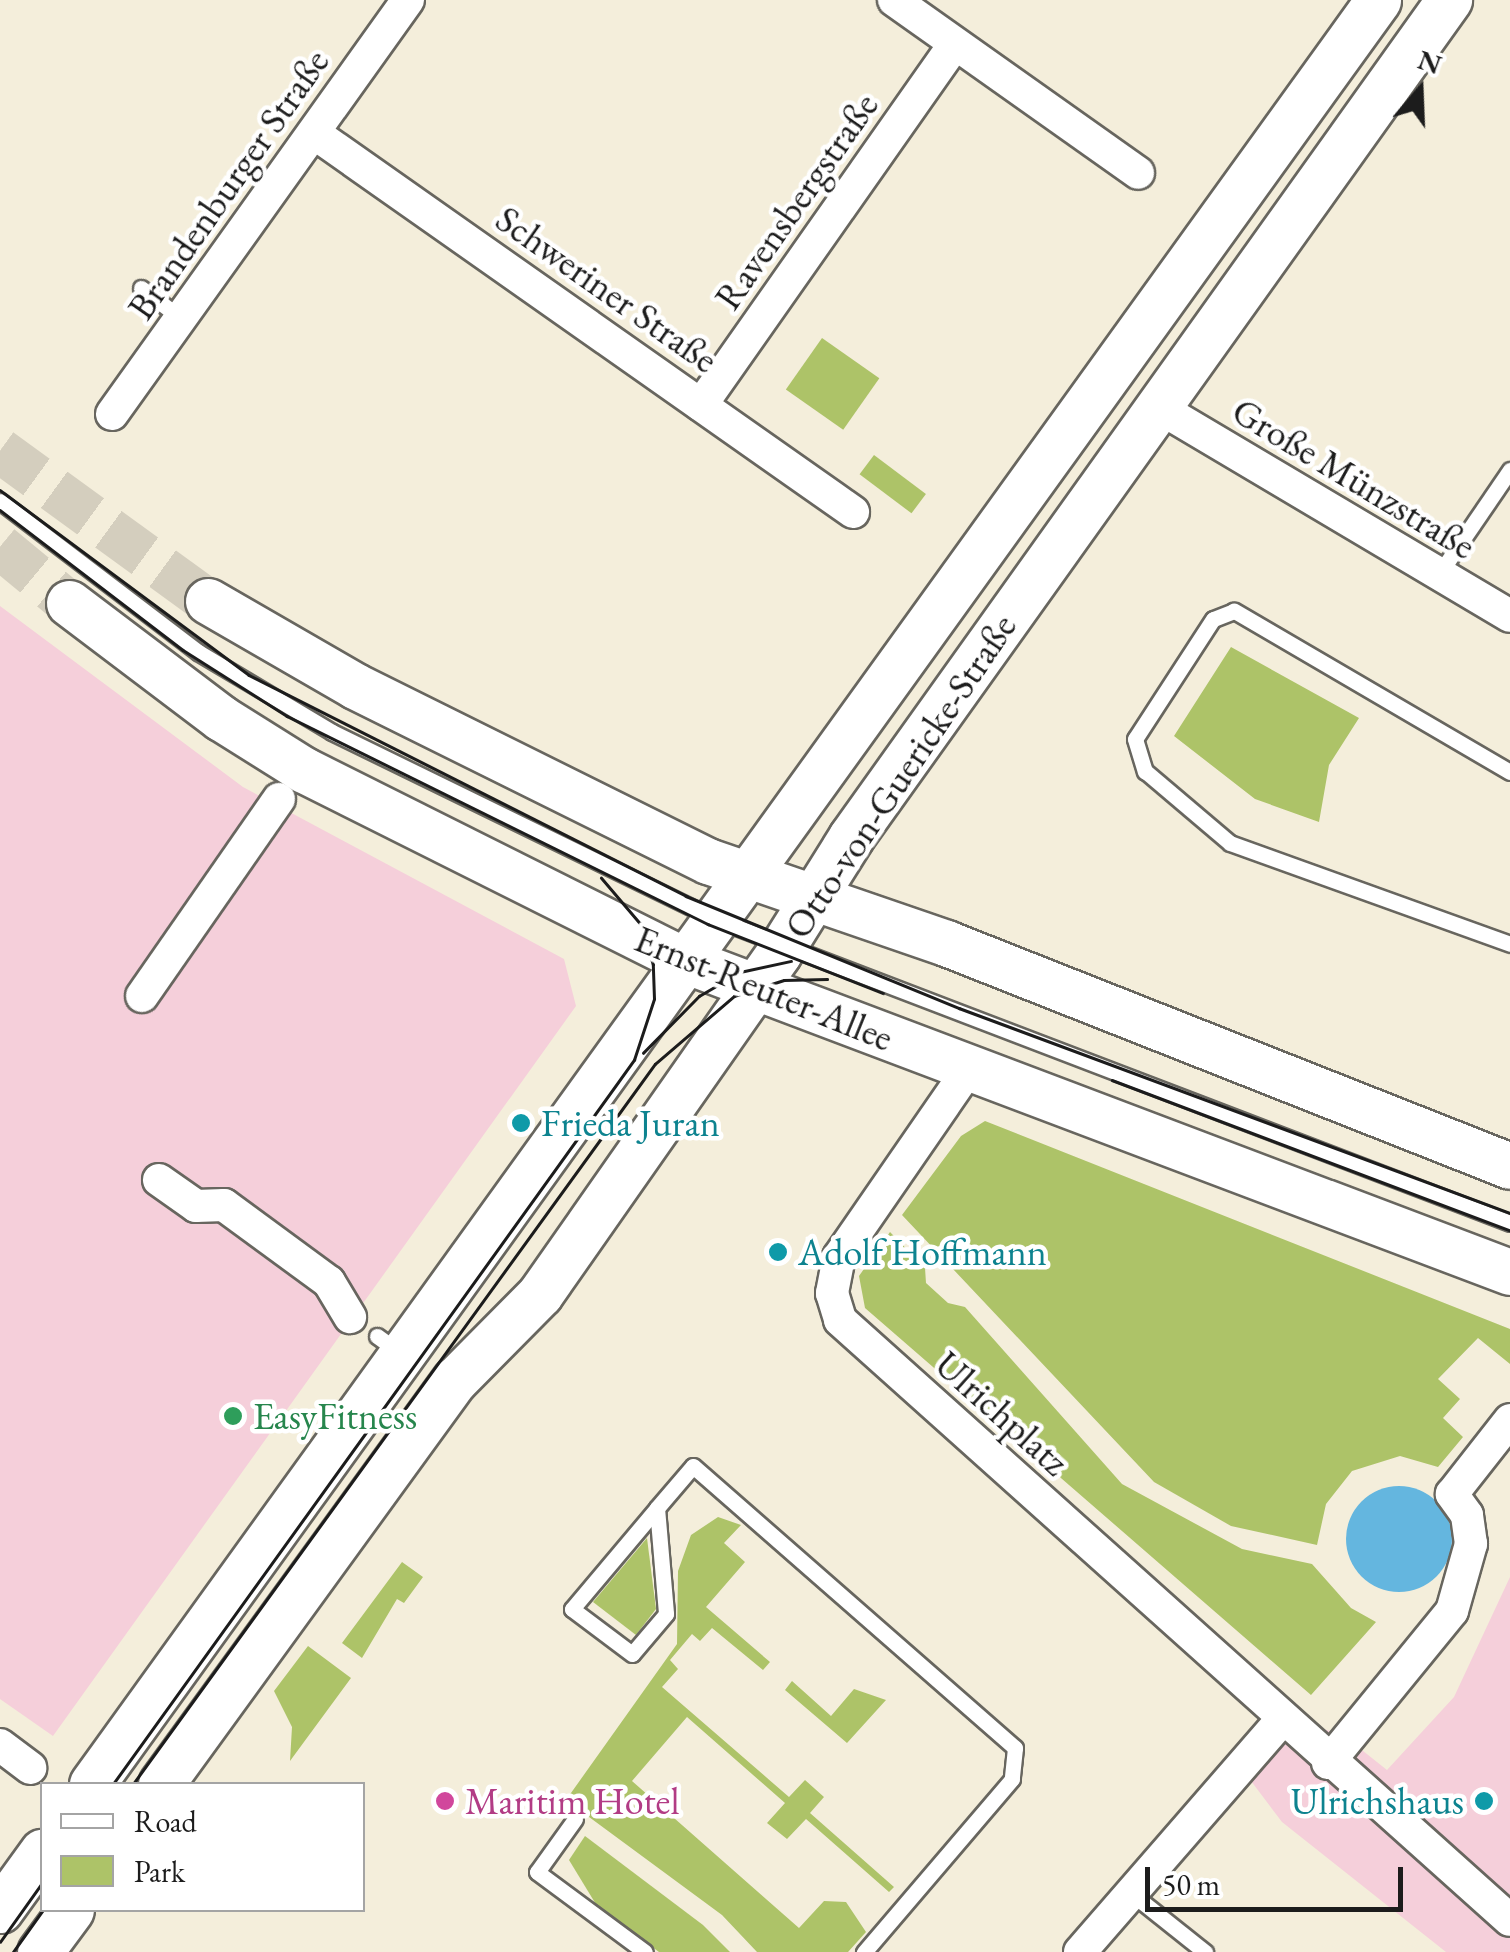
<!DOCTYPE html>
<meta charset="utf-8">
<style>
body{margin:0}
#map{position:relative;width:1510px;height:1952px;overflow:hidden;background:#f4eedb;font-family:"EB Garamond",serif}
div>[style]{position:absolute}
.built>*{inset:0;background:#f5cfda}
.green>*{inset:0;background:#adc368;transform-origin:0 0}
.water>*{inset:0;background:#64b6df}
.round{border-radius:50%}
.secondary-tunnel>*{height:45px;margin-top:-22.5px;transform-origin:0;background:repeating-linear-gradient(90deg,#d4cebe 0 45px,transparent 0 67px)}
.roads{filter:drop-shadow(2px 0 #68665f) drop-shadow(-2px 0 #68665f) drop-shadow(0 2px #68665f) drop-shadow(0 -2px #68665f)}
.lane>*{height:15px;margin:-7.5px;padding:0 7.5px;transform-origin:7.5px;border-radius:7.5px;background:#fff}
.street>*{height:32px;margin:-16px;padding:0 16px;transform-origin:16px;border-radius:16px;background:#fff}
.secondary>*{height:45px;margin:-22.5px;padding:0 22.5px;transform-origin:22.5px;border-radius:22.5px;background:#fff}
.tram>*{height:2.5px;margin:-1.25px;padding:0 1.25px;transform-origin:1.25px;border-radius:1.25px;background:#1c1c1c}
.dots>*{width:28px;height:28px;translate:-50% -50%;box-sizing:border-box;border:5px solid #fff;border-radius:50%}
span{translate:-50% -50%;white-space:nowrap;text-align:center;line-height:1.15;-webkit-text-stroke:9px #fff;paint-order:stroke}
.street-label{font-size:38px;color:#1c1c1c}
.culture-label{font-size:38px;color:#0d838f}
.left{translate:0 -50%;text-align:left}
.right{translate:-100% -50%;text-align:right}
.leisure-label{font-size:38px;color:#27864d}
.hotel-label{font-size:38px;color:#b23c85}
.legend{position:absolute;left:40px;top:1782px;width:325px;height:130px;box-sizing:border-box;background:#fff;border:2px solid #a4a4a4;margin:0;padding:12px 18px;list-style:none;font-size:30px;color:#1c1c1c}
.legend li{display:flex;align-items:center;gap:20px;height:50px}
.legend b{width:50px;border:2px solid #a4a4a4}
.north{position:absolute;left:1370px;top:40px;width:100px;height:100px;-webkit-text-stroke:8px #fff;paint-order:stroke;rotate:19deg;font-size:28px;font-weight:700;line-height:40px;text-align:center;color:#1c1c1c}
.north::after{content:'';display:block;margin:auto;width:35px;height:45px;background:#1c1c1c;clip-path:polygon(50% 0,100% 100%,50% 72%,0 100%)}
.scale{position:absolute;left:1145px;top:1867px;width:258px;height:45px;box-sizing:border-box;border:5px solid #1c1c1c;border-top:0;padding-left:12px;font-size:30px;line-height:35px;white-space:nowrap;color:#1c1c1c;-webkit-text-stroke:8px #fff;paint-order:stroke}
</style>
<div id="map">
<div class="built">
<i style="clip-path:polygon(0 606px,243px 787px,564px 959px,576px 1006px,53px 1736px,0 1699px)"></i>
<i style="clip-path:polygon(1510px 1577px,1510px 1952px,1446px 1952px,1282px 1822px,1251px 1781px,1298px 1721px,1343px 1735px,1387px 1770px,1454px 1697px)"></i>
</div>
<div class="green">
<i style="left:822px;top:338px;width:70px;height:63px;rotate:35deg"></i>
<i style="left:874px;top:455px;width:65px;height:24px;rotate:37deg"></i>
<i style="clip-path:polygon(1231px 647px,1359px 718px,1329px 765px,1319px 822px,1255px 799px,1174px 736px)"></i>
<i style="clip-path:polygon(985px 1121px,1510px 1329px,1510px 1364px,1478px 1338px,1438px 1379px,1460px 1399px,1443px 1418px,1463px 1437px,1438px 1467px,1400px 1456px,1352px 1471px,1326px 1504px,1317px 1545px,1231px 1526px,1154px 1482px,902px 1215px,961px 1136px)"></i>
<i style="clip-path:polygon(890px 1232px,925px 1268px,926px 1283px,948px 1303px,965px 1307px,1122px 1484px,1242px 1549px,1312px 1564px,1351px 1608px,1376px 1622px,1311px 1695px,865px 1308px,859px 1276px)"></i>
<i style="clip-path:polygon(718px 1517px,741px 1525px,724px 1543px,745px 1562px,706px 1607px,770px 1662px,763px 1670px,712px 1628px,700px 1641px,692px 1634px,670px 1660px,678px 1669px,662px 1687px,789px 1797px,805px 1780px,824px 1797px,810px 1813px,894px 1887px,889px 1892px,806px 1819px,787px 1839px,767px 1823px,785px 1803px,687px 1717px,632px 1781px,799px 1928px,824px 1901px,846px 1902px,866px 1932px,848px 1952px,757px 1952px,722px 1915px,566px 1800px,677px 1644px,678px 1571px,691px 1535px)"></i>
<i style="clip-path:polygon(647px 1538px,656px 1609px,636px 1635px,593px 1602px)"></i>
<i style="clip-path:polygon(402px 1562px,423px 1577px,404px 1603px,397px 1599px,362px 1658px,342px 1643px)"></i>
<i style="clip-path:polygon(308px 1646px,351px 1678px,290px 1761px,292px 1727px,274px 1691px)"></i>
<i style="clip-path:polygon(792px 1681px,831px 1716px,854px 1689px,886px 1700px,847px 1743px,785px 1690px)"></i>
<i style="clip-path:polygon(585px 1836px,703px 1925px,730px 1952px,659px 1952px,597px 1906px,569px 1860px)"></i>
</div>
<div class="water">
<i class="round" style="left:1346px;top:1486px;width:106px;height:106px"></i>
</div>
<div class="secondary-tunnel">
<i style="left:0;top:450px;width:257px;rotate:36deg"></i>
<i style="left:0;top:546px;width:89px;rotate:39.6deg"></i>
</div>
<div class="roads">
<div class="lane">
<i style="left:141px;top:288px;width:51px;rotate:37.1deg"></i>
<i style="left:0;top:501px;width:249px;rotate:37.3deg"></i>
<i style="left:198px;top:652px;width:156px;rotate:30.8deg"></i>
<i style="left:332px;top:732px;width:424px;rotate:26deg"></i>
<i style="left:713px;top:918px;width:853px;rotate:20.94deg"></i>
<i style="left:1439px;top:574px;width:126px;rotate:-55.7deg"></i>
<i style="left:1510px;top:772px;width:320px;rotate:-149.7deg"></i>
<i style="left:1234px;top:611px;width:22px;rotate:159deg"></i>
<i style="left:1213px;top:619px;width:143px;rotate:123deg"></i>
<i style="left:1135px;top:739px;width:34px;rotate:73deg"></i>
<i style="left:1145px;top:771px;width:111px;rotate:40.3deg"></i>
<i style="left:1230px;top:843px;width:298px;rotate:19.8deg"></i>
<i style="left:377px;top:1336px;width:26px;rotate:36deg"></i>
<i style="left:657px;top:1508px;width:106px;rotate:85.1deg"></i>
<i style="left:666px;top:1614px;width:52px;rotate:130.4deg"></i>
<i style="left:632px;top:1654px;width:75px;rotate:-143.1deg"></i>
<i style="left:572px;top:1609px;width:132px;rotate:-49.9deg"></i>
<i style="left:657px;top:1508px;width:55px;rotate:-49.4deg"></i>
<i style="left:693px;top:1466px;width:428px;rotate:41.2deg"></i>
<i style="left:1015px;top:1748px;width:31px;rotate:96deg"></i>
<i style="left:1012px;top:1779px;width:228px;rotate:130.5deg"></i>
<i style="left:575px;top:1819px;width:65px;rotate:125.6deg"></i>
<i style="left:537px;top:1872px;width:134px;rotate:36.5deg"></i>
<i style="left:1131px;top:1893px;width:95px;rotate:38.6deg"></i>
</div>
<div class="street">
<i style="left:894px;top:0;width:299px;rotate:35.3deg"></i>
<i style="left:314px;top:133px;width:659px;rotate:35.11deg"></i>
<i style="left:701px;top:405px;width:441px;rotate:-54.9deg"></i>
<i style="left:1158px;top:407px;width:409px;rotate:30.7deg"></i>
<i style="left:112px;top:414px;width:509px;rotate:-54.44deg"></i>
<i style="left:142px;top:996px;width:240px;rotate:-55.2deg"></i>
<i style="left:968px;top:1070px;width:227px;rotate:124.6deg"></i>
<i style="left:839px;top:1257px;width:37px;rotate:101deg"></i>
<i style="left:832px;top:1293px;width:28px;rotate:73deg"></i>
<i style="left:840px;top:1320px;width:899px;rotate:41.85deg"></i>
<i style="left:159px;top:1180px;width:45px;rotate:35.1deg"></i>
<i style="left:196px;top:1206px;width:28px;rotate:-2deg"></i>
<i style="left:224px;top:1205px;width:130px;rotate:36.3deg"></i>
<i style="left:329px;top:1282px;width:41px;rotate:59deg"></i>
<i style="left:0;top:1745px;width:38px;rotate:37deg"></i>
<i style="left:1328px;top:1763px;width:196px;rotate:-50.8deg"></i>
<i style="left:1452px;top:1611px;width:70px;rotate:-74.2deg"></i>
<i style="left:1471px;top:1544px;width:29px;rotate:-98deg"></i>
<i style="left:1467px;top:1515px;width:26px;rotate:-126deg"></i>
<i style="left:1452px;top:1494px;width:94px;rotate:-51.9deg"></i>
<i style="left:1080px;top:1952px;width:306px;rotate:-49deg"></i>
</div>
<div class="secondary">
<i style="left:208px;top:601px;width:170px;rotate:30deg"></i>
<i style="left:355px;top:686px;width:394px;rotate:26.4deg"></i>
<i style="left:708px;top:861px;width:252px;rotate:19deg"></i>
<i style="left:946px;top:943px;width:606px;rotate:21.57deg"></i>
<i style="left:69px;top:603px;width:191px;rotate:37.1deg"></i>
<i style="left:221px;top:718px;width:98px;rotate:32.1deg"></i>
<i style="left:304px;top:770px;width:423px;rotate:26.6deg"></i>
<i style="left:682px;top:959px;width:885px;rotate:20.71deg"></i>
<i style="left:92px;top:1784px;width:2199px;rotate:-54.21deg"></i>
<i style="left:161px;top:1784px;width:500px;rotate:-54deg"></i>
<i style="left:455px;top:1380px;width:121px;rotate:-45.3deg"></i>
<i style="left:540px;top:1294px;width:415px;rotate:-55deg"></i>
<i style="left:778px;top:954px;width:138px;rotate:-58deg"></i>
<i style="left:851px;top:837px;width:1029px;rotate:-54.46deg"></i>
<i style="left:0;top:1910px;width:72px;rotate:-54.1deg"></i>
<i style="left:40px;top:1952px;width:52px;rotate:-53.6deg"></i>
</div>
</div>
<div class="tram">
<i style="left:0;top:490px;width:310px;rotate:36.6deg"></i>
<i style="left:249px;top:675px;width:490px;rotate:26.8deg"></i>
<i style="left:686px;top:896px;width:295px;rotate:22.3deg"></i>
<i style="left:959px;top:1008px;width:588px;rotate:20.41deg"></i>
<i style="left:0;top:510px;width:230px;rotate:37.4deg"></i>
<i style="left:183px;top:650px;width:123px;rotate:32.4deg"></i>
<i style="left:287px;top:716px;width:470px;rotate:26.3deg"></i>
<i style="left:708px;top:924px;width:188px;rotate:21.5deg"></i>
<i style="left:643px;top:1053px;width:80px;rotate:-45.5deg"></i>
<i style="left:699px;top:996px;width:48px;rotate:-30.3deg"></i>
<i style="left:740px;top:972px;width:52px;rotate:-12.2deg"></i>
<i style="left:1112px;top:1080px;width:425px;rotate:20.7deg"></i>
<i style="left:113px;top:1784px;width:892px;rotate:-54.26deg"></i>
<i style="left:634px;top:1060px;width:64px;rotate:-71.8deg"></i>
<i style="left:654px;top:999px;width:34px;rotate:-92deg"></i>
<i style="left:653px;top:965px;width:43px;rotate:-107.6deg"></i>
<i style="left:640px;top:924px;width:60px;rotate:-130.3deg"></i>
<i style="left:133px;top:1784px;width:889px;rotate:-54.06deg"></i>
<i style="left:655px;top:1064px;width:104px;rotate:-40.7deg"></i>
<i style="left:734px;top:996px;width:52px;rotate:-17.7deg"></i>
<i style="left:784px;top:980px;width:43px;rotate:-1.3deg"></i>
<i style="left:0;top:1942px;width:72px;rotate:-54.6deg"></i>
<i style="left:13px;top:1952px;width:52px;rotate:-54.5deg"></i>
</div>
<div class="dots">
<i style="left:521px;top:1123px;background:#0f9aa8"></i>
<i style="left:778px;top:1252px;background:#0f9aa8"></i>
<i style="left:233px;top:1416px;background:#2e9e5b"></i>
<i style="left:445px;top:1801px;background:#d1479c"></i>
<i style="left:1484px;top:1801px;background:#0f9aa8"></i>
</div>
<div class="street-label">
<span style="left:228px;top:184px;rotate:-55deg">Brandenburger Straße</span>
<span style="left:796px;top:201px;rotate:-55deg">Ravensbergstraße</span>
<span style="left:607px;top:289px;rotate:35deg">Schweriner Straße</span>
<span style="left:1354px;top:478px;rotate:31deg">Große Münzstraße</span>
<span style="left:900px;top:776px;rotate:-56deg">Otto-von-Guericke-Straße</span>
<span style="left:764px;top:988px;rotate:22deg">Ernst-Reuter-Allee</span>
<span style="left:1002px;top:1413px;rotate:42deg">Ulrichplatz</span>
</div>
<div class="culture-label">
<span class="left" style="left:541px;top:1123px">Frieda Juran</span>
<span class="left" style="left:798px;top:1252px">Adolf Hoffmann</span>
<span class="right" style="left:1464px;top:1801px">Ulrichshaus</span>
</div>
<div class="leisure-label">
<span class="left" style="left:253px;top:1416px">EasyFitness</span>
</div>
<div class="hotel-label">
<span class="left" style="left:465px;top:1801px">Maritim Hotel</span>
</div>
<ul class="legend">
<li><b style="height:12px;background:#fff"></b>Road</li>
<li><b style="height:28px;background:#adc368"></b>Park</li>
</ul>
<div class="north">N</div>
<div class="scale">50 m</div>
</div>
